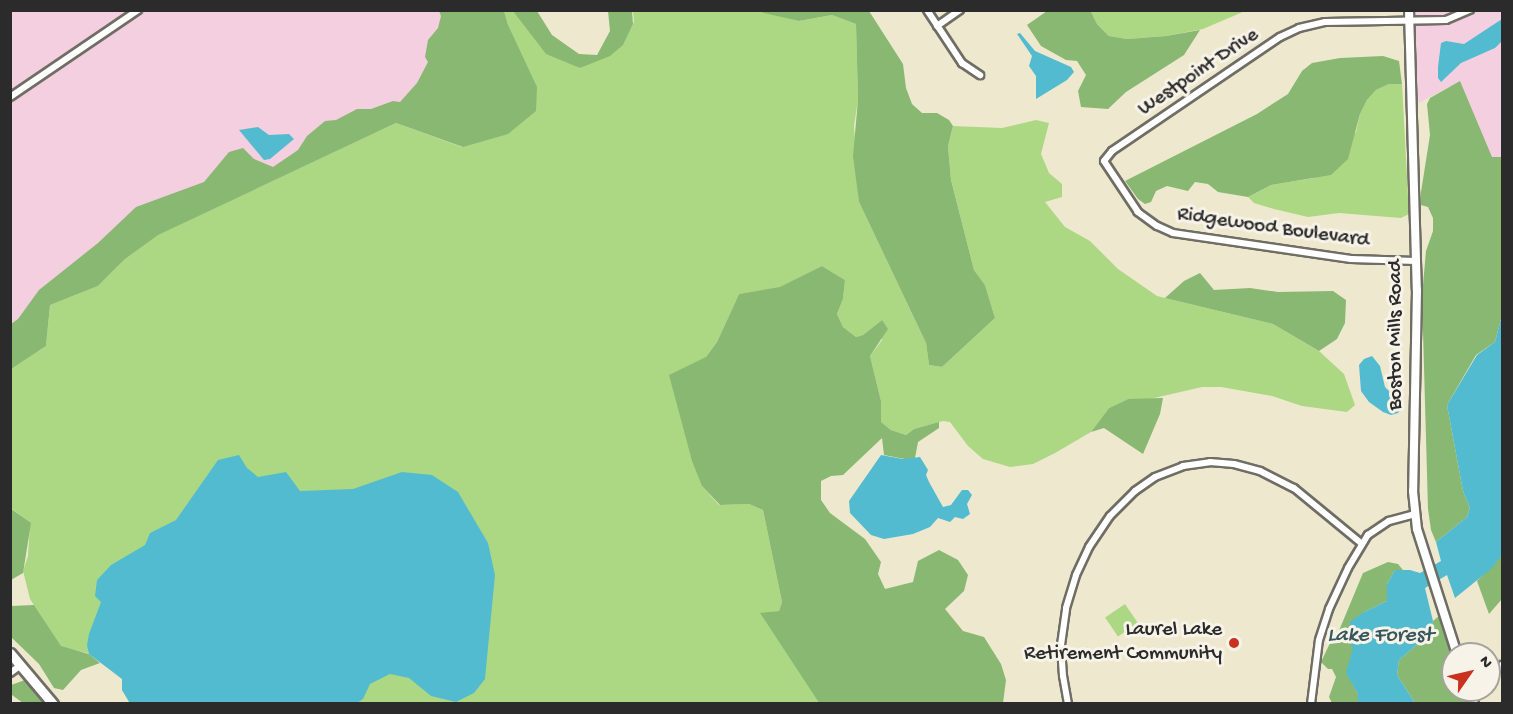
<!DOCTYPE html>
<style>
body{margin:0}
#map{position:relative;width:1513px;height:714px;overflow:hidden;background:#eee8cf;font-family:"Gochi Hand",sans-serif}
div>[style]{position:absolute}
.built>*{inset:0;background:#f3cfdf}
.green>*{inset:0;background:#acd884;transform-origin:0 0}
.forest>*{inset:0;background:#89b872}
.water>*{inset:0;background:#53bbd0}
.roads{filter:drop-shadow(2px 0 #6f6d64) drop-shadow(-2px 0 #6f6d64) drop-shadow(0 2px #6f6d64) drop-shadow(0 -2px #6f6d64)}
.street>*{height:6px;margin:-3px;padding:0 3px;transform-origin:3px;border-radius:3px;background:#fff}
.secondary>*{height:8px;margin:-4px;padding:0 4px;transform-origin:4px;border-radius:4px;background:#fff}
.primary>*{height:9px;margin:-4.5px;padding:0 4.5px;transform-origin:4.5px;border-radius:4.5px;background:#fff}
.dots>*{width:16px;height:16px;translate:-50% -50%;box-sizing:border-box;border:3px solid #f7f3e8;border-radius:50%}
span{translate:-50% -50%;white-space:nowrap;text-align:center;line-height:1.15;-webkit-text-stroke:6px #f7f3e8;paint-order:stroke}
.street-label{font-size:21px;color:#2b2b2b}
.poi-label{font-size:21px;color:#2b2b2b}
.right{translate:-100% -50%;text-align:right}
.water-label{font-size:22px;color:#37565d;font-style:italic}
.frame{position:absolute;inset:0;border:12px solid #2b2b2b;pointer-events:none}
.north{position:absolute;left:1441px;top:642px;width:60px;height:60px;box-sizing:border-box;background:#f7f3e8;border:2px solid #a5a39c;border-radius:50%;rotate:56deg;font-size:16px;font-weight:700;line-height:24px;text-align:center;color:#2b2b2b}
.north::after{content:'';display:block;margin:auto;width:21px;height:27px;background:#c8321e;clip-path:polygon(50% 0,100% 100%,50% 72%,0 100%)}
</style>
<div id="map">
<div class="built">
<i style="clip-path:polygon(11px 11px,471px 11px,396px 123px,198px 215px,11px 333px)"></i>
<i style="clip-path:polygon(1414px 11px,1502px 11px,1502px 157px,1492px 157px,1449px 87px,1419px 103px,1415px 68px)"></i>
</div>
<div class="green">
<i style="clip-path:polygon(756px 10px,799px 21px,832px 15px,856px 24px,858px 100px,854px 126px,859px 202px,926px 343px,929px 365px,942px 367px,995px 318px,985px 285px,974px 270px,951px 180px,948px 146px,953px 126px,1002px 128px,1036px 120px,1049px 123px,1041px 154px,1049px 173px,1062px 184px,1062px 197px,1045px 202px,1065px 227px,1090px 241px,1118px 269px,1157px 296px,1273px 324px,1319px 351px,1344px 374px,1355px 405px,1347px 412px,1302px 406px,1272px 396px,1221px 387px,1202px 387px,1150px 399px,1128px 399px,1109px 408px,1091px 432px,1055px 453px,1033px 464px,1010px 467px,983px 459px,968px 446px,950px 422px,943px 421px,914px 429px,906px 435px,891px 430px,881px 422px,881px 401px,870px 356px,882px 340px,882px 320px,863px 335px,856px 337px,843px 327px,837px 314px,843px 299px,845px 280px,822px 266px,780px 288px,739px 294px,717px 342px,706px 357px,702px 486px,719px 505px,749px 504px,763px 510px,782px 602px,779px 611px,761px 614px,819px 703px,130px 704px,122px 690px,122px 679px,112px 670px,88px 653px,61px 647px,30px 599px,23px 571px,28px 556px,30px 523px,11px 508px,10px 369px,46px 346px,50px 305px,98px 286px,125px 259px,157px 235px,396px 123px,462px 147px,508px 25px,504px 11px,513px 11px,580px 68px,622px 45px,634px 22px,633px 11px)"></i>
<i style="clip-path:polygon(1090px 11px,1245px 11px,1203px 29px,1166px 36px,1127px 39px,1109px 36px,1097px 24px)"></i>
<i style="clip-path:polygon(1389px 84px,1402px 84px,1409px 214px,1401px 218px,1339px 213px,1308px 217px,1274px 209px,1254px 203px,1248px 197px,1271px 185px,1314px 178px,1356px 132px,1360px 114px,1367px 100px,1376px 90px)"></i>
<i style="left:1125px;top:604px;width:23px;height:24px;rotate:56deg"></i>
</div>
<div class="forest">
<i style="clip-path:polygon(1090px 10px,1097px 24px,1109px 36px,1127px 39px,1166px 36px,1200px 30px,1184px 55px,1126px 92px,1108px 109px,1081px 107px,1078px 91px,1086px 75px,1077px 61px,1066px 60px,1041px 46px,1027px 25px,1047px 11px)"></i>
<i style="clip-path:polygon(439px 11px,504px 11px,508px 25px,537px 87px,536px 111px,508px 134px,463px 147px,396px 123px,158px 235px,125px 259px,98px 286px,50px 305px,46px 346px,11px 369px,11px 324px,18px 319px,39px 290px,98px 243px,136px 207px,204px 182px,229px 152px,243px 148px,254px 159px,273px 167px,298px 150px,307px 136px,325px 121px,336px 120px,357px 109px,371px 109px,393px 101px,400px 102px,417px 83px,428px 62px,425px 57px,428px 40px,438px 28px,441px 16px)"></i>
<i style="clip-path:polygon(513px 11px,537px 11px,552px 35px,579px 54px,597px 55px,610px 31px,608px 11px,632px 11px,633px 24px,623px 45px,610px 56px,580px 68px,546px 54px)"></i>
<i style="clip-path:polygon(756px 11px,869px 11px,903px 64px,906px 88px,912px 104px,922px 113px,937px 113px,949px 120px,953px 126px,948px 146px,951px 180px,974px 270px,985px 285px,995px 318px,942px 367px,929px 365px,926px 343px,859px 202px,853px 156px,858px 100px,856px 24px,832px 15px,799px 21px)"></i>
<i style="clip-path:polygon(1383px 56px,1399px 61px,1402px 84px,1389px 84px,1376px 90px,1367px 100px,1360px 114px,1348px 159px,1331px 175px,1271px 185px,1248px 197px,1218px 192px,1208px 184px,1195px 182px,1188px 191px,1167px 186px,1156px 191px,1151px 202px,1145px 204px,1138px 199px,1125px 181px,1257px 114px,1288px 94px,1302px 71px,1312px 63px,1340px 58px)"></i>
<i style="clip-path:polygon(1460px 81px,1492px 157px,1502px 157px,1502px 315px,1495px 342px,1476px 355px,1447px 405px,1463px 491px,1470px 508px,1467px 517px,1436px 542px,1431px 530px,1428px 509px,1422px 296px,1426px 251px,1433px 231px,1433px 218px,1428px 207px,1421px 205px,1421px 192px,1430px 135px,1427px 104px,1430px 98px)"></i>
<i style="clip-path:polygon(822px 266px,845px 280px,843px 299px,837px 314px,843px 327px,856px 337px,863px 335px,882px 320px,888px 329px,870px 356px,881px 401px,881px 422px,891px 430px,906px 435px,914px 429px,939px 422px,939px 428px,918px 442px,915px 458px,910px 460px,884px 455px,882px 438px,843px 475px,831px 476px,821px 481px,821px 500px,830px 513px,865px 539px,881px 562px,878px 574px,885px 589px,913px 582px,918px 561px,939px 550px,958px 560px,968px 575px,964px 591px,945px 609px,963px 631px,984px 637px,1001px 664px,1006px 680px,1003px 703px,819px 703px,760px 613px,779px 611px,782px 602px,763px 510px,749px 504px,720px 505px,702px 486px,692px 461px,669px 375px,706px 357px,717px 342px,739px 294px,780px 287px)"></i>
<i style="clip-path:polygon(1200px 273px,1214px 290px,1250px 288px,1278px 292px,1333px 291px,1346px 300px,1345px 323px,1337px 339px,1319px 351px,1273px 324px,1165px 298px,1184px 281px)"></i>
<i style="clip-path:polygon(1163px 398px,1160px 414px,1143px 454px,1104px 428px,1091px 432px,1109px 408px,1128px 399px)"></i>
<i style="clip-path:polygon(10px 508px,31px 523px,23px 573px,11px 580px)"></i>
<i style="clip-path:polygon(1502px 555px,1502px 599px,1489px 614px,1477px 581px)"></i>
<i style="clip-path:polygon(1388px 562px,1398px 564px,1403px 570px,1395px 570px,1387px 584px,1387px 601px,1364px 612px,1347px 673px,1358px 694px,1358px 703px,1332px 703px,1329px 697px,1336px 677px,1332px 669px,1328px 669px,1321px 662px,1331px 641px,1338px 633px,1363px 573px)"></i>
<i style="clip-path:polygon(34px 605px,61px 646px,89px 654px,100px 663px,81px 670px,63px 690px,54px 688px,39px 664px,11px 637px,11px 606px)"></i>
<i style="clip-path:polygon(1439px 616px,1453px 658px,1453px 690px,1464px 690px,1468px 703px,1415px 703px,1397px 675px,1399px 660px,1428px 635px,1433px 621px)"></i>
<i style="clip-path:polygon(25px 680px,44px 703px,23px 703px,12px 695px,11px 685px)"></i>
</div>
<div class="water">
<i style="clip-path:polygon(1502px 19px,1502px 41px,1495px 48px,1461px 63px,1441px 82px,1438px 78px,1438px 67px,1441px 43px,1446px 41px,1464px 44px)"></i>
<i style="clip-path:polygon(1020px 33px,1035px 51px,1071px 67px,1074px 72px,1067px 80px,1036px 99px,1036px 76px,1029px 66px,1032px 56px,1017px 34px)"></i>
<i style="clip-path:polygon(258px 127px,269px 135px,289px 134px,294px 139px,270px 159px,264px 160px,239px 130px)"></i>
<i style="clip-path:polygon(1502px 315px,1502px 555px,1491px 569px,1455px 598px,1447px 575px,1425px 588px,1433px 621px,1428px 635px,1399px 660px,1397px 675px,1415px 703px,1358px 703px,1358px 694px,1346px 673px,1353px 648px,1349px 642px,1350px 622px,1364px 612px,1387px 601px,1387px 584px,1395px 570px,1410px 570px,1420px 573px,1441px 561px,1436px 542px,1467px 517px,1470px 508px,1463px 491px,1447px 405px,1477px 355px,1495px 342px)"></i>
<i style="clip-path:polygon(1372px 356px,1380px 366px,1385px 387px,1399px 401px,1401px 409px,1398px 413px,1391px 415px,1383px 412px,1369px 402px,1361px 391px,1359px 365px,1364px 359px)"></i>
<i style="clip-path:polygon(239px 455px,247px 468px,258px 477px,286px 472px,300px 491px,353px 489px,402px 472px,432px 475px,458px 492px,488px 543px,495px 575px,485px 679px,474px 693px,456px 702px,431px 696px,409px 678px,390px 674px,370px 684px,363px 699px,357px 703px,130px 703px,122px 690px,122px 679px,89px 654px,87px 645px,89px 634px,101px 602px,95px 596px,97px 580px,111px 565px,145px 545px,150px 533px,176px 520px,218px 460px)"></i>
<i style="clip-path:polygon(881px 455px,903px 459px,920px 457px,928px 470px,926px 475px,929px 482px,943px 507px,951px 505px,962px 490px,968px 490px,972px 495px,967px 504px,970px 514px,963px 519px,955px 517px,950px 522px,938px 518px,930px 527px,913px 534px,884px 539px,871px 535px,850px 513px,849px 501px)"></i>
</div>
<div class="roads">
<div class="street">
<i style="left:927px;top:10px;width:64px;rotate:56.6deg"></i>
<i style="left:962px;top:63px;width:22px;rotate:34deg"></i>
<i style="left:937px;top:26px;width:28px;rotate:-35deg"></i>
<i style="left:10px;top:97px;width:155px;rotate:-34.2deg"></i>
<i style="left:1416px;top:261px;width:65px;rotate:-178.2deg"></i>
<i style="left:1351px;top:259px;width:180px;rotate:-171.7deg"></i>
<i style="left:1173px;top:233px;width:17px;rotate:-156deg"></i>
<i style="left:1157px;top:226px;width:24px;rotate:-144deg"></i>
<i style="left:1138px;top:212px;width:61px;rotate:-123.7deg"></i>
<i style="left:1104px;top:161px;width:13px;rotate:-51deg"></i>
<i style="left:1112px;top:151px;width:203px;rotate:-34.2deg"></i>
<i style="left:1280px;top:37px;width:21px;rotate:-25deg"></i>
<i style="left:1299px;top:28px;width:27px;rotate:-13deg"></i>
<i style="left:1325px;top:22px;width:121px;rotate:-0.9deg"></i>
<i style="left:1446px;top:20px;width:26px;rotate:-23deg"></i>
<i style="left:10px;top:673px;width:14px;rotate:-36deg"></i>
<i style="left:1489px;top:677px;width:18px;rotate:-43deg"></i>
<i style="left:1068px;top:704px;width:28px;rotate:-100deg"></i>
<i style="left:1063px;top:676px;width:31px;rotate:-94deg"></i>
<i style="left:1061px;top:645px;width:37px;rotate:-82deg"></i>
<i style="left:1066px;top:608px;width:34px;rotate:-73deg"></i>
<i style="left:1076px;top:575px;width:31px;rotate:-65deg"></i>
<i style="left:1089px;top:547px;width:37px;rotate:-56deg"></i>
<i style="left:1110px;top:516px;width:35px;rotate:-45deg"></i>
<i style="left:1135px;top:491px;width:24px;rotate:-35deg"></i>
<i style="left:1155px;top:477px;width:30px;rotate:-21deg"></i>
<i style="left:1183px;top:466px;width:27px;rotate:-8deg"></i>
<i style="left:1210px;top:462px;width:24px;rotate:5deg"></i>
<i style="left:1234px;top:464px;width:27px;rotate:15deg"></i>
<i style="left:1260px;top:471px;width:38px;rotate:27deg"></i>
<i style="left:1294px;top:488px;width:87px;rotate:39.4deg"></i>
<i style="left:1311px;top:704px;width:64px;rotate:-82.9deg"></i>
<i style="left:1319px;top:640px;width:33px;rotate:-72deg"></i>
<i style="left:1329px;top:609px;width:45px;rotate:-65.1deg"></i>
<i style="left:1348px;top:568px;width:39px;rotate:-59deg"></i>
<i style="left:1368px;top:535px;width:25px;rotate:-34deg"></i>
<i style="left:1389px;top:521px;width:27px;rotate:-15deg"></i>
</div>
<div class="secondary">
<i style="left:1409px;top:10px;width:280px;rotate:88.4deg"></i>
<i style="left:1417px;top:290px;width:201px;rotate:91.1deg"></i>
<i style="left:1413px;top:491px;width:38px;rotate:84deg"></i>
<i style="left:1417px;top:529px;width:131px;rotate:72.3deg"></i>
<i style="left:1469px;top:690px;width:15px;rotate:70deg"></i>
</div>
<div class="primary">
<i style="left:10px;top:653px;width:67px;rotate:49.9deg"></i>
</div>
</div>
<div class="dots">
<i style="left:1234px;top:643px;background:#c8321e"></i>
</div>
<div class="street-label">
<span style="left:1199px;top:73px;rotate:-34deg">Westpoint Drive</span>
<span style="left:1273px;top:229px;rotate:8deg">Ridgewood Boulevard</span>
<span style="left:1397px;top:335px;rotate:-90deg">Boston Mills Road</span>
</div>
<div class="poi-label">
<span class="right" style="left:1222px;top:643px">Laurel Lake<br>Retirement Community</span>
</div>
<div class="water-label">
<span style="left:1380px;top:637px">Lake Forest</span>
</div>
<div class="frame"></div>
<div class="north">N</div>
</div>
